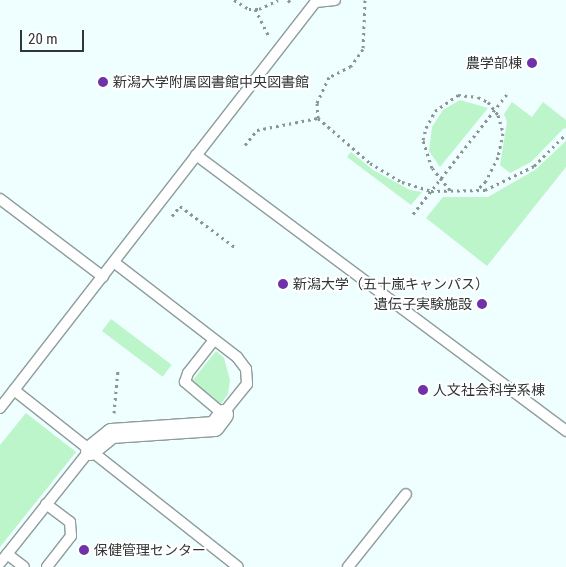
<!DOCTYPE html>
<meta charset="utf-8">
<style>
body{margin:0}
#map{position:relative;width:566px;height:567px;overflow:hidden;background:#effefe;font-family:"Roboto Condensed","Noto Sans JP",sans-serif}
div>[style]{position:absolute}
.green>*{inset:0;background:#bdf5cb;transform-origin:0 0}
.path>*{height:3px;margin-top:-1.5px;transform-origin:0;background:repeating-linear-gradient(90deg,#8a9594 0 2.5px,transparent 0 6.5px)}
.roads{filter:drop-shadow(1px 0 #8e9c9c) drop-shadow(-1px 0 #8e9c9c) drop-shadow(0 1px #8e9c9c) drop-shadow(0 -1px #8e9c9c)}
.lane>*{height:10px;margin:-5px;padding:0 5px;transform-origin:5px;border-radius:5px;background:#fff}
.street>*{height:19px;margin:-9.5px;padding:0 9.5px;transform-origin:9.5px;border-radius:9.5px;background:#fff}
.dots>*{width:14px;height:14px;translate:-50% -50%;box-sizing:border-box;border:2px solid #fff;border-radius:50%}
span{translate:-50% -50%;white-space:nowrap;text-align:center;line-height:1.15;-webkit-text-stroke:4px #fff;paint-order:stroke}
.poi-label{font-size:14px;color:#2f3635}
.right{translate:-100% -50%;text-align:right}
.left{translate:0 -50%;text-align:left}
.scale{position:absolute;left:20px;top:30px;width:64px;height:22px;box-sizing:border-box;border:2px solid #2f3635;border-top:0;padding-left:6px;font-size:15px;line-height:18px;white-space:nowrap;color:#2f3635;-webkit-text-stroke:4px #fff;paint-order:stroke}
</style>
<div id="map">
<div class="green">
<i style="clip-path:polygon(460px 100px,488px 108px,440px 167px,429px 151px,432px 127px,443px 110px)"></i>
<i style="clip-path:polygon(512px 102px,532px 117px,543px 102px,566px 120px,566px 129px,564px 128px,531px 162px,510px 173px,500px 165px,507px 122px,504px 114px)"></i>
<i style="clip-path:polygon(566px 141px,566px 167px,487px 266px,426px 218px,443px 197px,488px 197px,535px 170px)"></i>
<i style="clip-path:polygon(351px 152px,373px 170px,410px 190px,422px 192px,411px 205px,347px 157px)"></i>
<i style="left:111px;top:319px;width:76px;height:15px;rotate:37deg"></i>
<i style="clip-path:polygon(216px 351px,224px 358px,230px 380px,228px 394px,221px 404px,192px 381px)"></i>
<i style="clip-path:polygon(26px 413px,76px 452px,0 547px,0 445px)"></i>
</div>
<div class="path">
<i style="left:234px;top:0;width:17px;rotate:31deg"></i>
<i style="left:249px;top:9px;width:10px"></i>
<i style="left:259px;top:9px;width:21px;rotate:-25deg"></i>
<i style="left:288px;top:0;width:6px;rotate:45deg"></i>
<i style="left:365px;top:0;width:49px;rotate:92.3deg"></i>
<i style="left:363px;top:49px;width:21px;rotate:125deg"></i>
<i style="left:351px;top:66px;width:25px;rotate:153deg"></i>
<i style="left:329px;top:77px;width:29px;rotate:115deg"></i>
<i style="left:317px;top:103px;width:15px;rotate:86deg"></i>
<i style="left:318px;top:118px;width:69px;rotate:40.9deg"></i>
<i style="left:370px;top:163px;width:37px;rotate:31deg"></i>
<i style="left:402px;top:182px;width:30px;rotate:17deg"></i>
<i style="left:431px;top:191px;width:54px;rotate:-1.1deg"></i>
<i style="left:485px;top:190px;width:55px;rotate:-26.1deg"></i>
<i style="left:534px;top:166px;width:42px;rotate:-45deg"></i>
<i style="left:255px;top:9px;width:29px;rotate:63deg"></i>
<i style="left:245px;top:145px;width:19px;rotate:-51deg"></i>
<i style="left:257px;top:130px;width:62px;rotate:-11.1deg"></i>
<i style="left:450px;top:190px;width:28px;rotate:-129deg"></i>
<i style="left:432px;top:168px;width:29px;rotate:-108deg"></i>
<i style="left:423px;top:140px;width:12px;rotate:-76deg"></i>
<i style="left:426px;top:128px;width:19px;rotate:-62deg"></i>
<i style="left:435px;top:111px;width:28px;rotate:-35deg"></i>
<i style="left:458px;top:95px;width:20px;rotate:6deg"></i>
<i style="left:478px;top:97px;width:11px;rotate:27deg"></i>
<i style="left:488px;top:102px;width:16px;rotate:52deg"></i>
<i style="left:498px;top:115px;width:19px;rotate:74deg"></i>
<i style="left:503px;top:133px;width:25px;rotate:102deg"></i>
<i style="left:498px;top:157px;width:27px;rotate:117deg"></i>
<i style="left:486px;top:181px;width:13px;rotate:135deg"></i>
<i style="left:413px;top:214px;width:152px;rotate:-51.9deg"></i>
<i style="left:172px;top:216px;width:13px;rotate:-51deg"></i>
<i style="left:180px;top:206px;width:70px;rotate:36.9deg"></i>
<i style="left:114px;top:413px;width:43px;rotate:-84.7deg"></i>
</div>
<div class="roads">
<div class="lane">
<i style="left:316px;top:2px;width:19px;rotate:-6deg"></i>
<i style="left:196px;top:155px;width:462px;rotate:36.7deg"></i>
<i style="left:0;top:199px;width:129px;rotate:37.1deg"></i>
<i style="left:115px;top:263px;width:154px;rotate:37.6deg"></i>
<i style="left:237px;top:357px;width:15px;rotate:53deg"></i>
<i style="left:246px;top:369px;width:15px;rotate:86deg"></i>
<i style="left:247px;top:384px;width:38px;rotate:129deg"></i>
<i style="left:223px;top:414px;width:50px;rotate:-139.9deg"></i>
<i style="left:185px;top:382px;width:9px;rotate:-72deg"></i>
<i style="left:188px;top:373px;width:42px;rotate:-51.8deg"></i>
<i style="left:14px;top:390px;width:285px;rotate:38.3deg"></i>
<i style="left:0;top:408px;width:517px;rotate:-52.15deg"></i>
<i style="left:46px;top:504px;width:30px;rotate:37deg"></i>
<i style="left:70px;top:522px;width:14px;rotate:86deg"></i>
<i style="left:71px;top:536px;width:39px;rotate:128deg"></i>
<i style="left:7px;top:554px;width:21px;rotate:37deg"></i>
<i style="left:0;top:563px;width:144px;rotate:-51.5deg"></i>
<i style="left:348px;top:567px;width:93px;rotate:-51.5deg"></i>
</div>
<div class="street">
<i style="left:90px;top:450px;width:27px;rotate:-39deg"></i>
<i style="left:111px;top:433px;width:103px;rotate:-3.9deg"></i>
<i style="left:214px;top:426px;width:15px;rotate:-53deg"></i>
</div>
</div>
<div class="dots">
<i style="left:532px;top:63px;background:#6f32a8"></i>
<i style="left:103px;top:82px;background:#6f32a8"></i>
<i style="left:283px;top:284px;background:#6f32a8"></i>
<i style="left:482px;top:304px;background:#6f32a8"></i>
<i style="left:423px;top:390px;background:#6f32a8"></i>
<i style="left:84px;top:550px;background:#6f32a8"></i>
</div>
<div class="poi-label">
<span class="right" style="left:522px;top:63px">農学部棟</span>
<span class="left" style="left:113px;top:82px">新潟大学附属図書館中央図書館</span>
<span class="left" style="left:293px;top:284px">新潟大学（五十嵐キャンパス）</span>
<span class="right" style="left:472px;top:304px">遺伝子実験施設</span>
<span class="left" style="left:433px;top:390px">人文社会科学系棟</span>
<span class="left" style="left:94px;top:550px">保健管理センター</span>
</div>
<div class="scale">20 m</div>
</div>
